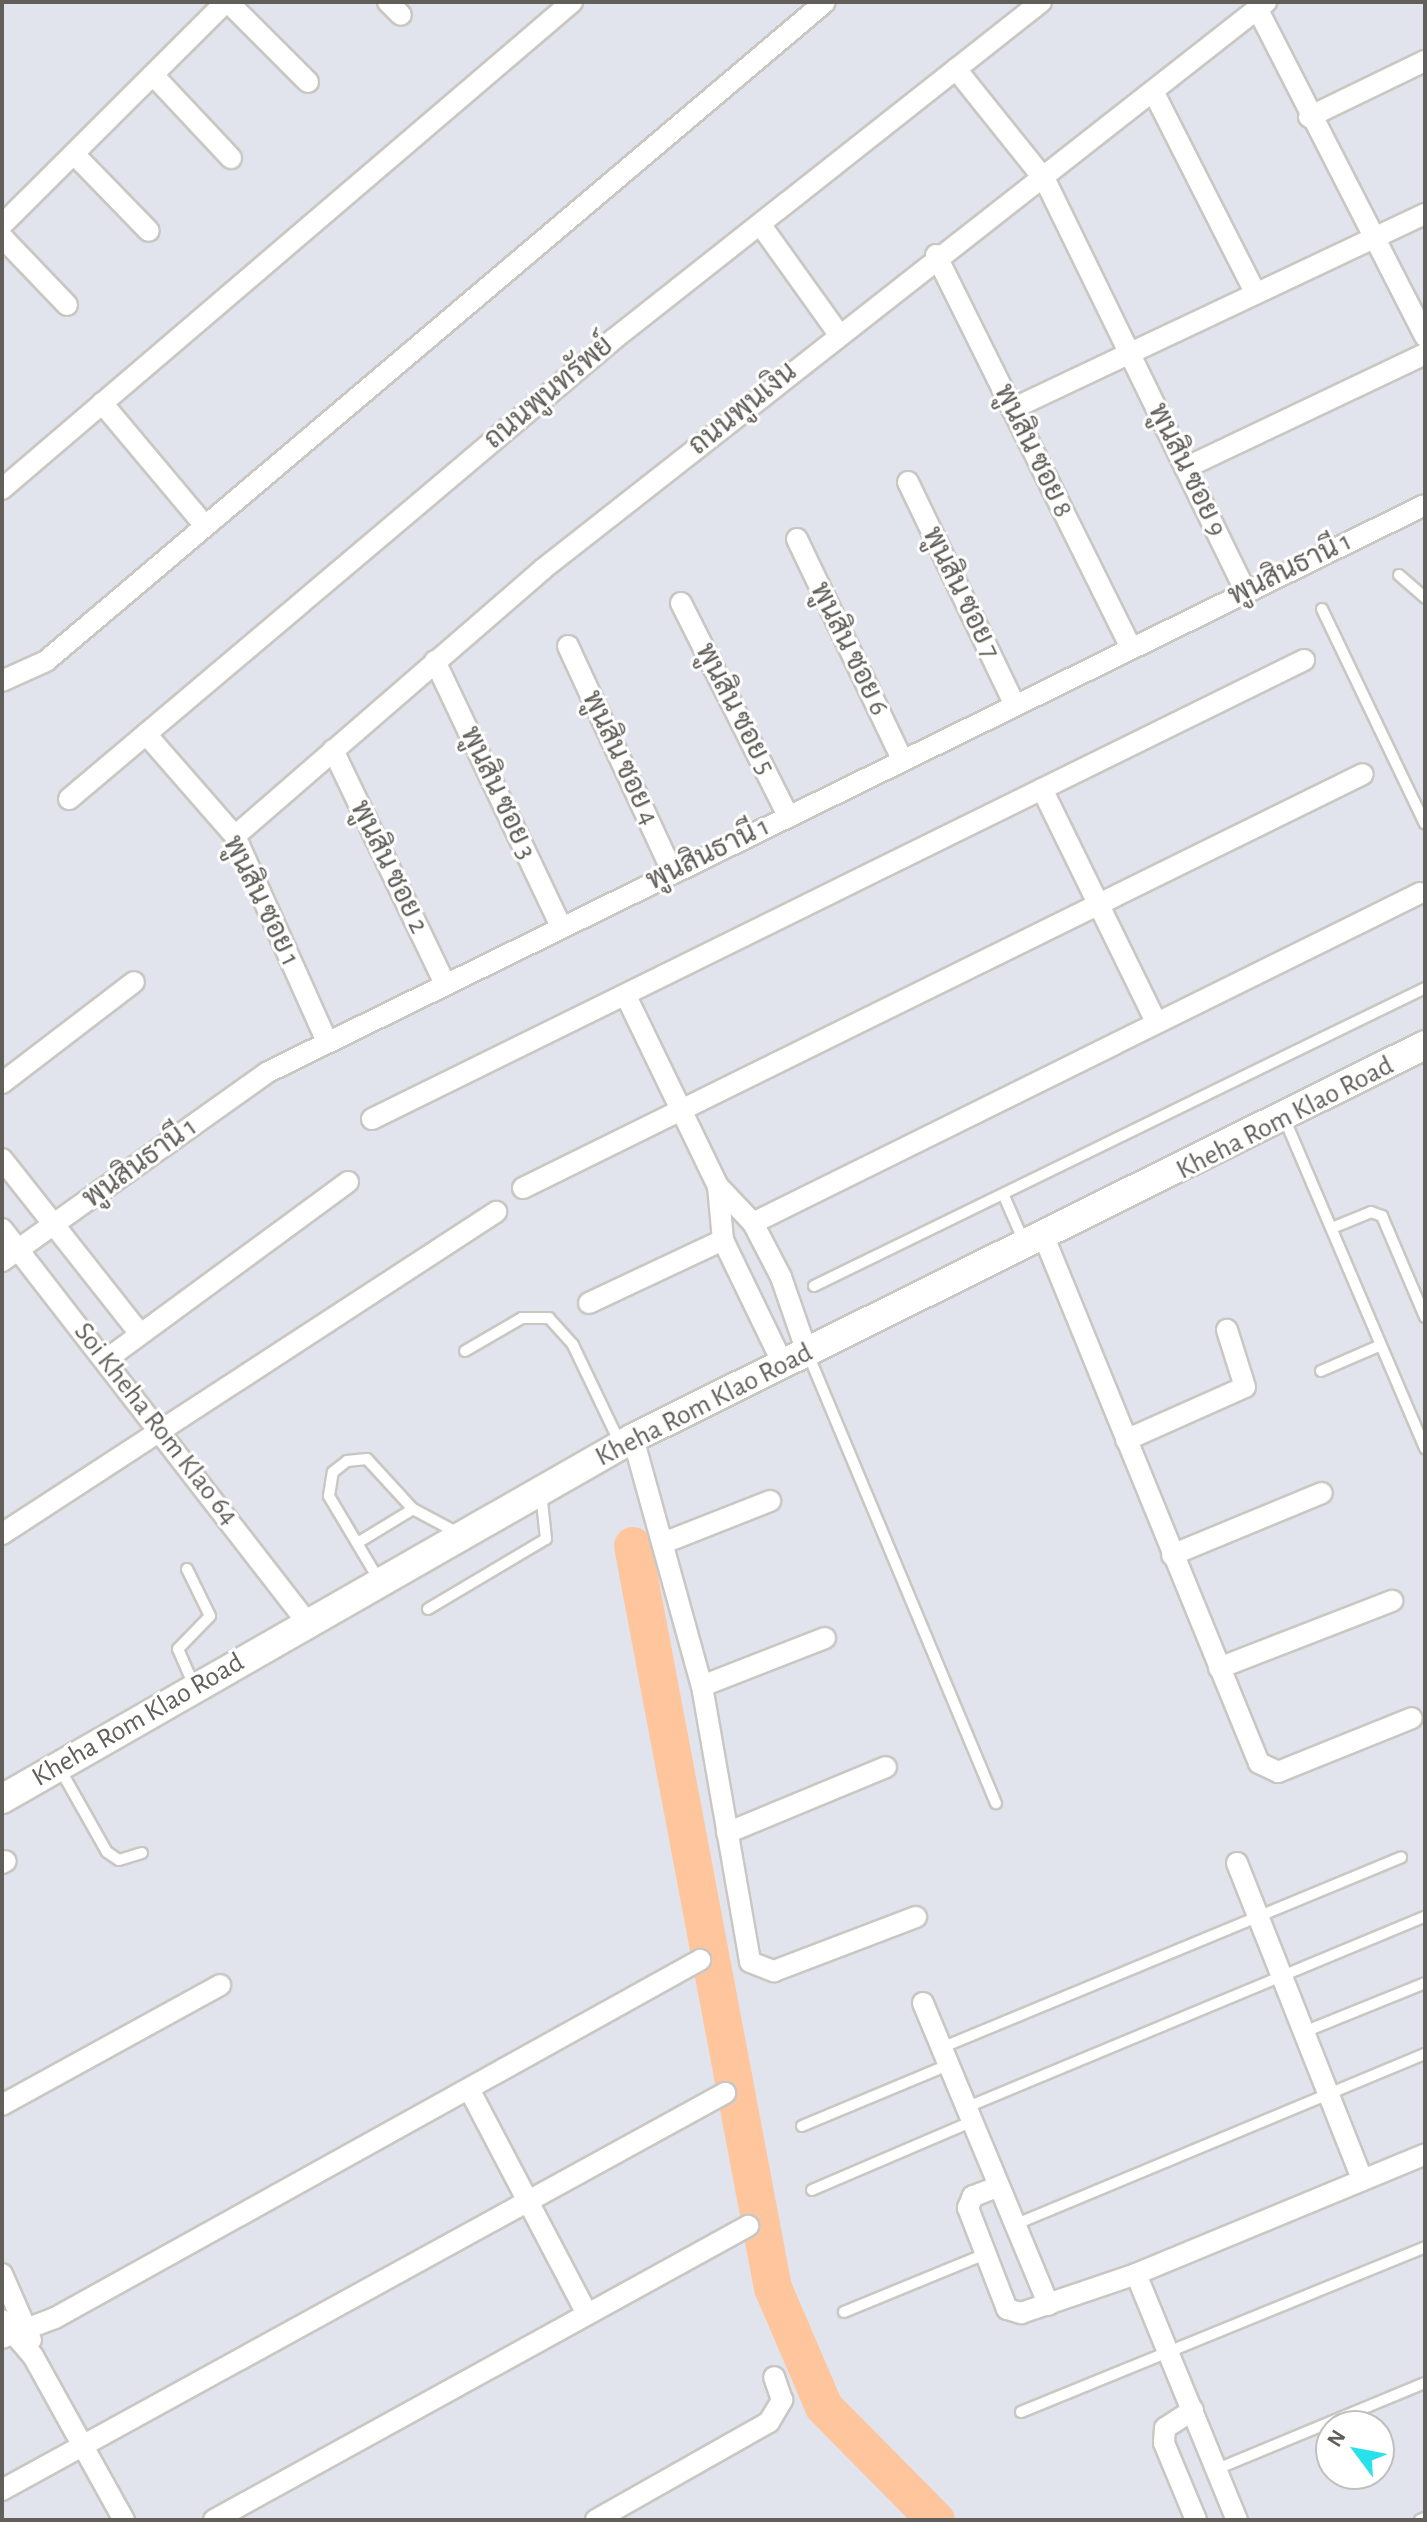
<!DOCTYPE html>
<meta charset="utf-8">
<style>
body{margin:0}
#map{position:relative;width:1427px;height:2522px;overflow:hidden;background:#e1e4ed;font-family:"Alegreya Sans",Sarabun,sans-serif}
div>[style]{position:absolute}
.river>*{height:38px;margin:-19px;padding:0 19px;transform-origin:19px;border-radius:19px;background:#ffc69e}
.roads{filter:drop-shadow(2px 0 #cac7c3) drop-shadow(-2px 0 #cac7c3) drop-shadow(0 2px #cac7c3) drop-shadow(0 -2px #cac7c3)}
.lane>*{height:10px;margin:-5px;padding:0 5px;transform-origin:5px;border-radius:5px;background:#fff}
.street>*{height:20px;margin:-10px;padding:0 10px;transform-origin:10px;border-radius:10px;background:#fff}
.secondary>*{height:28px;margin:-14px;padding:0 14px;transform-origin:14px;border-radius:14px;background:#fff}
span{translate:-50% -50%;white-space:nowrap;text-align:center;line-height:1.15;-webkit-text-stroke:6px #fff;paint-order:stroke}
.street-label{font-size:28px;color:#625e59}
.frame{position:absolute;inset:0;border:4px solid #625e59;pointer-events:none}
.north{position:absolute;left:1315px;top:2410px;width:80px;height:80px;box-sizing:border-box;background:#fff;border:2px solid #c0bfbd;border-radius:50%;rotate:302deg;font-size:22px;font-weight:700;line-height:32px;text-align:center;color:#625e59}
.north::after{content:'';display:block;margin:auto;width:28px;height:36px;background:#28e1eb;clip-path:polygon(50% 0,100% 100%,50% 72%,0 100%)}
</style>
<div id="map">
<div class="river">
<i style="left:633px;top:1546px;width:755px;rotate:79.32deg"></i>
<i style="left:773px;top:2288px;width:129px;rotate:66.8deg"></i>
<i style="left:824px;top:2407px;width:159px;rotate:45.3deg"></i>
</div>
<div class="roads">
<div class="lane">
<i style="left:1399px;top:575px;width:35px;rotate:41deg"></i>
<i style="left:1322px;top:609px;width:238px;rotate:64.4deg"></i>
<i style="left:1285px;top:1120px;width:357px;rotate:66.9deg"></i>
<i style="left:1004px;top:1196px;width:50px;rotate:66.5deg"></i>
<i style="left:1332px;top:1228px;width:42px;rotate:-22.3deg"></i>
<i style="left:1371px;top:1212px;width:12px;rotate:20deg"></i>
<i style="left:1382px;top:1216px;width:110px;rotate:66.9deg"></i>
<i style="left:814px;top:1286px;width:680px;rotate:-26deg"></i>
<i style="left:465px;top:1351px;width:66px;rotate:-30.1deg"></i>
<i style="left:522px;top:1318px;width:27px"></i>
<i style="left:549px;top:1318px;width:36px;rotate:48deg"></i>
<i style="left:573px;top:1345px;width:109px;rotate:64.4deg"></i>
<i style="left:808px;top:1354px;width:487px;rotate:67.3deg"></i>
<i style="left:1321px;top:1371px;width:65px;rotate:-23.4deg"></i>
<i style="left:359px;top:1542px;width:63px;rotate:-31.4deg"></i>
<i style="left:187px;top:1569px;width:52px;rotate:63.9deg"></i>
<i style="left:210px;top:1616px;width:46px;rotate:134.1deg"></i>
<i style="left:178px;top:1649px;width:43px;rotate:66.4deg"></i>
<i style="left:379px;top:1580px;width:98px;rotate:-120.8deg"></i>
<i style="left:329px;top:1496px;width:24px;rotate:-81deg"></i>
<i style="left:333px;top:1472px;width:18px;rotate:-38deg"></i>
<i style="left:347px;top:1461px;width:20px;rotate:-6deg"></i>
<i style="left:367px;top:1459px;width:68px;rotate:47.4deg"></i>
<i style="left:413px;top:1509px;width:51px;rotate:28.1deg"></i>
<i style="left:428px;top:1609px;width:137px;rotate:-30.7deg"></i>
<i style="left:546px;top:1539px;width:47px;rotate:-96.1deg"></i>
<i style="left:60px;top:1769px;width:95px;rotate:60.5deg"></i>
<i style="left:107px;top:1852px;width:14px;rotate:34deg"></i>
<i style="left:119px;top:1860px;width:24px;rotate:-17deg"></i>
<i style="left:1304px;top:2032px;width:131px;rotate:-22deg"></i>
<i style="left:941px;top:2048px;width:498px;rotate:-22.5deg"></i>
<i style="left:965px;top:2108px;width:497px;rotate:-22.6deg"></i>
<i style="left:802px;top:2126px;width:158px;rotate:-22.7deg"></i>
<i style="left:812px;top:2190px;width:173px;rotate:-23.2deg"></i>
<i style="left:1014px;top:2225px;width:445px;rotate:-22.6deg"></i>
<i style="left:844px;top:2312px;width:150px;rotate:-22.3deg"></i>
<i style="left:1021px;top:2412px;width:436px;rotate:-22.2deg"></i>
<i style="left:1217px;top:2469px;width:225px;rotate:-22.5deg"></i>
<i style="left:1420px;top:2520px;width:5px;rotate:-22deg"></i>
</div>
<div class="street">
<i style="left:228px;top:2px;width:113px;rotate:45deg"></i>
<i style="left:388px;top:2px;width:18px;rotate:45deg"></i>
<i style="left:1257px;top:8px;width:369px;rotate:62.9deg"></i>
<i style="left:956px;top:69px;width:142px;rotate:51.3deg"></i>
<i style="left:1045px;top:180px;width:456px;rotate:64deg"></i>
<i style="left:153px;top:75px;width:114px;rotate:46.8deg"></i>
<i style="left:1153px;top:91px;width:223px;rotate:63.1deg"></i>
<i style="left:1309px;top:117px;width:129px;rotate:-25.8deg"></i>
<i style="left:74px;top:154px;width:107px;rotate:45.8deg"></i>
<i style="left:760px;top:224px;width:134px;rotate:54.4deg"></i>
<i style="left:2px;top:225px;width:316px;rotate:-44.9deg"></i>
<i style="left:2px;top:237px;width:94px;rotate:46.3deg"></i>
<i style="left:936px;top:255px;width:436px;rotate:63.6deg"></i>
<i style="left:102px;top:403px;width:155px;rotate:50deg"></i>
<i style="left:1012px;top:409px;width:457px;rotate:-25.3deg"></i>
<i style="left:1185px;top:468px;width:266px;rotate:-25.4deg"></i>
<i style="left:908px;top:482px;width:245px;rotate:64.4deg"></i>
<i style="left:2px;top:489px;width:750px;rotate:-40.51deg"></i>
<i style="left:797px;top:539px;width:244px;rotate:64.5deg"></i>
<i style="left:681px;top:603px;width:238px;rotate:63.3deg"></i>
<i style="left:568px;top:646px;width:248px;rotate:65.2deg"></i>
<i style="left:435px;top:661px;width:293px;rotate:64.6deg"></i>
<i style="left:2px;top:681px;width:48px;rotate:-24.4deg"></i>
<i style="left:46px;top:661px;width:1020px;rotate:-40.23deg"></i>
<i style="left:146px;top:734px;width:135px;rotate:48.9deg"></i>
<i style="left:235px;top:836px;width:226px;rotate:65.9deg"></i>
<i style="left:333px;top:750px;width:259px;rotate:64.4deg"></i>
<i style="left:1042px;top:789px;width:259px;rotate:63.9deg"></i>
<i style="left:69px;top:799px;width:713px;rotate:-40.17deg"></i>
<i style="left:614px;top:339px;width:544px;rotate:-38.28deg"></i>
<i style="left:235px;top:836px;width:408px;rotate:-40.9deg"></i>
<i style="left:543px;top:569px;width:919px;rotate:-38.1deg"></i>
<i style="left:626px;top:996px;width:211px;rotate:64.2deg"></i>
<i style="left:718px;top:1186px;width:51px;rotate:46.6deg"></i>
<i style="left:753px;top:1223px;width:61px;rotate:62.6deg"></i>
<i style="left:781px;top:1277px;width:79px;rotate:70.9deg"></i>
<i style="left:2px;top:1083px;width:166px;rotate:-37.4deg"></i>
<i style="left:372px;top:1119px;width:1039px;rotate:-26.22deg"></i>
<i style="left:2px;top:1159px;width:223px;rotate:51.7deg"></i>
<i style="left:718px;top:1186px;width:54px;rotate:84.7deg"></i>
<i style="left:723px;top:1240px;width:138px;rotate:64.2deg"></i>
<i style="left:523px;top:1188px;width:936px;rotate:-26.24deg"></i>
<i style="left:753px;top:1223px;width:744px;rotate:-26.32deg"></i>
<i style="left:2px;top:1229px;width:497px;rotate:52.2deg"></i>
<i style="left:1044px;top:1237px;width:568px;rotate:67.77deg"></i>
<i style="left:1259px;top:1763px;width:21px;rotate:25deg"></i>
<i style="left:1278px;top:1772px;width:144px;rotate:-21.9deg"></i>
<i style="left:2px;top:1261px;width:326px;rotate:-35.4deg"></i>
<i style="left:268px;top:1072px;width:1288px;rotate:-26.11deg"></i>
<i style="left:589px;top:1303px;width:148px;rotate:-25.2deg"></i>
<i style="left:107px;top:1359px;width:299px;rotate:-36.3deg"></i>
<i style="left:633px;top:1438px;width:257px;rotate:74.5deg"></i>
<i style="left:702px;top:1686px;width:132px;rotate:-21.3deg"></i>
<i style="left:1126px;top:1440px;width:130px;rotate:-24deg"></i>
<i style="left:1245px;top:1387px;width:60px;rotate:-107.5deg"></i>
<i style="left:2px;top:1534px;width:590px;rotate:-33.1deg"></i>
<i style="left:666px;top:1542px;width:112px;rotate:-21.5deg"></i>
<i style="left:1172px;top:1555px;width:162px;rotate:-22.5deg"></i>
<i style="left:1219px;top:1668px;width:186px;rotate:-21.2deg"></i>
<i style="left:702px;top:1686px;width:280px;rotate:80.1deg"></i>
<i style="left:750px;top:1962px;width:26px;rotate:21deg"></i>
<i style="left:774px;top:1971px;width:152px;rotate:-20.8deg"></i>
<i style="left:727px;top:1833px;width:172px;rotate:-22.5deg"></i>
<i style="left:2px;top:1863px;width:4px;rotate:-27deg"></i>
<i style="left:1237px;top:1863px;width:339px;rotate:68.4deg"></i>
<i style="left:923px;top:2003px;width:327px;rotate:67.4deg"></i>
<i style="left:469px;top:2089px;width:254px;rotate:62.3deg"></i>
<i style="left:2px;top:2105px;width:249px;rotate:-28.8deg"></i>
<i style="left:997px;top:2187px;width:26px;rotate:159deg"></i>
<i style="left:973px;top:2196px;width:13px;rotate:113deg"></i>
<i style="left:968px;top:2208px;width:108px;rotate:68.9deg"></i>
<i style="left:1007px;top:2309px;width:15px;rotate:16deg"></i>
<i style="left:1021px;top:2313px;width:121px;rotate:-18.7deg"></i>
<i style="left:1136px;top:2274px;width:313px;rotate:-22.5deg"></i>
<i style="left:2px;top:2274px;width:72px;rotate:66.3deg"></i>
<i style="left:1136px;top:2274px;width:266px;rotate:67.7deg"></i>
<i style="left:2px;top:2320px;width:48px;rotate:49.3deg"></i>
<i style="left:33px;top:2356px;width:188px;rotate:61deg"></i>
<i style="left:2px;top:2338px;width:57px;rotate:-20.7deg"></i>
<i style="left:55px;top:2318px;width:738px;rotate:-29.03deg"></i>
<i style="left:1193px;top:2410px;width:33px;rotate:147deg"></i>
<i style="left:1165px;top:2428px;width:15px;rotate:94deg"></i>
<i style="left:1164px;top:2443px;width:83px;rotate:67.4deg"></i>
<i style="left:2px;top:2490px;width:825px;rotate:-28.77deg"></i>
<i style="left:214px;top:2520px;width:610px;rotate:-28.84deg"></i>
<i style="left:596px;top:2520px;width:199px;rotate:-29.5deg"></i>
<i style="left:769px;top:2422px;width:26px;rotate:-59deg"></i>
<i style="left:782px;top:2400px;width:24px;rotate:-109deg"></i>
</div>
<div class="secondary">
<i style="left:2px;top:1799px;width:727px;rotate:-29.77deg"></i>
<i style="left:633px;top:1438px;width:884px;rotate:-26.39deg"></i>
</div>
</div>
<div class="street-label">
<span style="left:549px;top:393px;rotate:-40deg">ถนนพูนทรัพย์</span>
<span style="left:743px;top:409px;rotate:-39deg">ถนนพูนเงิน</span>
<span style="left:1033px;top:451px;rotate:64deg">พูนสิน ซอย 8</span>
<span style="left:1187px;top:470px;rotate:64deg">พูนสิน ซอย 9</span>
<span style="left:1290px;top:569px;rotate:-26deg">พูนสินธานี 1</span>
<span style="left:961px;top:593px;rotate:64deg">พูนสิน ซอย 7</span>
<span style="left:849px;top:649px;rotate:64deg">พูนสิน ซอย 6</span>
<span style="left:735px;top:709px;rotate:63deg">พูนสิน ซอย 5</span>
<span style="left:620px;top:758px;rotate:65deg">พูนสิน ซอย 4</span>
<span style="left:498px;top:793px;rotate:65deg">พูนสิน ซอย 3</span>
<span style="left:708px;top:854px;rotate:-26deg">พูนสินธานี 1</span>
<span style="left:389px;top:867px;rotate:64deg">พูนสิน ซอย 2</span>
<span style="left:261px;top:901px;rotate:64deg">พูนสิน ซอย 1</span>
<span style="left:1285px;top:1118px;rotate:-27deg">Kheha Rom Klao Road</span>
<span style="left:140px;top:1163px;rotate:-36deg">พูนสินธานี 1</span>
<span style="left:704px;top:1405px;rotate:-27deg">Kheha Rom Klao Road</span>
<span style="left:156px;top:1424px;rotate:52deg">Soi Kheha Rom Klao 64</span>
<span style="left:138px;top:1720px;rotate:-30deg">Kheha Rom Klao Road</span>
</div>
<div class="frame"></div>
<div class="north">N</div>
</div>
